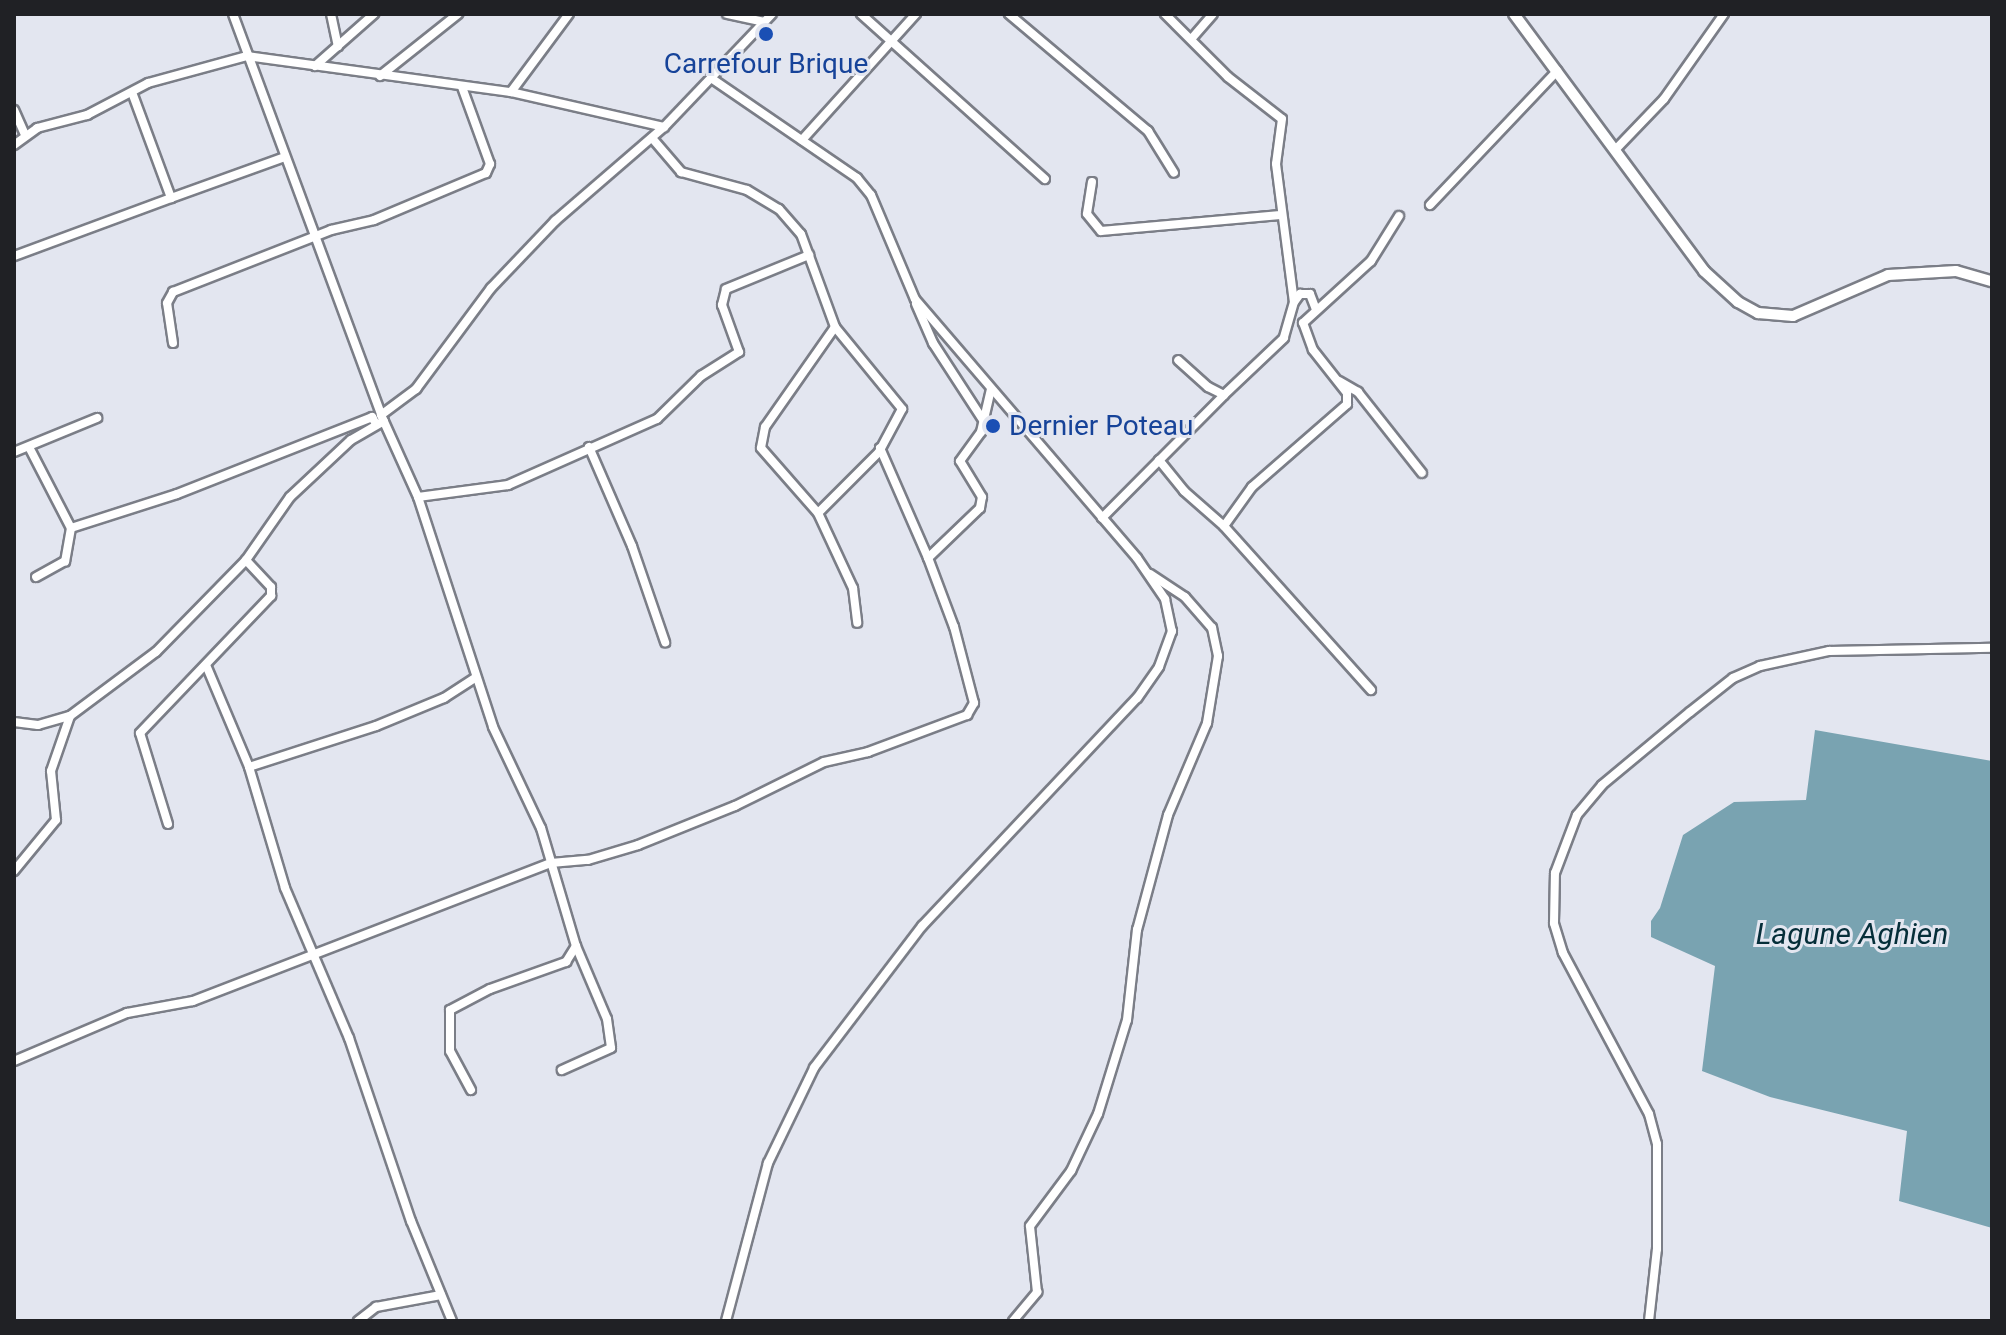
<!DOCTYPE html>
<style>
body{margin:0}
#map{position:relative;width:2006px;height:1335px;overflow:hidden;background:#e3e6f0;font-family:Roboto,sans-serif}
div>[style]{position:absolute}
.water>*{inset:0;background:#79a3b1}
.roads{filter:drop-shadow(2px 0 #7b7e87) drop-shadow(-2px 0 #7b7e87) drop-shadow(0 2px #7b7e87) drop-shadow(0 -2px #7b7e87)}
.minor>*{height:8px;margin:-4px;padding:0 4px;transform-origin:4px;border-radius:4px;background:#fff}
.tertiary>*{height:10px;margin:-5px;padding:0 5px;transform-origin:5px;border-radius:5px;background:#fff}
.dots>*{width:22px;height:22px;translate:-50% -50%;box-sizing:border-box;border:4px solid #e3e6f0;border-radius:50%}
span{translate:-50% -50%;white-space:nowrap;text-align:center;line-height:1.15;-webkit-text-stroke:6px #e3e6f0;paint-order:stroke}
.transit-label{font-size:28px;color:#164399}
.left{translate:0 -50%;text-align:left}
.water-label{font-size:30px;color:#052e39;font-style:italic}
.frame{position:absolute;inset:0;border:16px solid #202125;pointer-events:none}
</style>
<div id="map">
<div class="water">
<i style="clip-path:polygon(1815px 730px,1992px 761px,1992px 1228px,1899px 1201px,1907px 1131px,1770px 1097px,1702px 1071px,1715px 966px,1651px 937px,1651px 921px,1660px 908px,1683px 835px,1734px 802px,1806px 800px)"></i>
</div>
<div class="roads">
<div class="minor">
<i style="left:233px;top:14px;width:427px;rotate:69.7deg"></i>
<i style="left:381px;top:415px;width:90px;rotate:65.7deg"></i>
<i style="left:418px;top:497px;width:242px;rotate:71.9deg"></i>
<i style="left:493px;top:727px;width:112px;rotate:64.6deg"></i>
<i style="left:541px;top:828px;width:123px;rotate:73.5deg"></i>
<i style="left:576px;top:946px;width:79px;rotate:67deg"></i>
<i style="left:607px;top:1019px;width:29px;rotate:82deg"></i>
<i style="left:611px;top:1048px;width:54px;rotate:155.8deg"></i>
<i style="left:331px;top:14px;width:33px;rotate:78deg"></i>
<i style="left:727px;top:14px;width:38px;rotate:12deg"></i>
<i style="left:861px;top:14px;width:247px;rotate:41.9deg"></i>
<i style="left:1009px;top:14px;width:182px;rotate:40.1deg"></i>
<i style="left:1148px;top:131px;width:49px;rotate:58.2deg"></i>
<i style="left:1165px;top:14px;width:89px;rotate:45deg"></i>
<i style="left:1228px;top:77px;width:68px;rotate:37.9deg"></i>
<i style="left:1282px;top:119px;width:45px;rotate:97.6deg"></i>
<i style="left:1276px;top:164px;width:139px;rotate:82.6deg"></i>
<i style="left:1294px;top:302px;width:37px;rotate:106deg"></i>
<i style="left:1284px;top:338px;width:83px;rotate:136.5deg"></i>
<i style="left:1224px;top:395px;width:18px;rotate:-153deg"></i>
<i style="left:1208px;top:387px;width:40px;rotate:-138deg"></i>
<i style="left:1193px;top:37px;width:30px;rotate:-49deg"></i>
<i style="left:315px;top:66px;width:79px;rotate:-41.4deg"></i>
<i style="left:380px;top:76px;width:100px;rotate:-38.5deg"></i>
<i style="left:711px;top:78px;width:177px;rotate:34.4deg"></i>
<i style="left:857px;top:178px;width:22px;rotate:51deg"></i>
<i style="left:871px;top:195px;width:113px;rotate:67.1deg"></i>
<i style="left:915px;top:299px;width:341px;rotate:49.4deg"></i>
<i style="left:1137px;top:558px;width:50px;rotate:55.7deg"></i>
<i style="left:1165px;top:599px;width:33px;rotate:78deg"></i>
<i style="left:1172px;top:631px;width:38px;rotate:110deg"></i>
<i style="left:1159px;top:667px;width:38px;rotate:125deg"></i>
<i style="left:1137px;top:698px;width:313px;rotate:133.3deg"></i>
<i style="left:922px;top:926px;width:178px;rotate:127.3deg"></i>
<i style="left:814px;top:1068px;width:106px;rotate:115.8deg"></i>
<i style="left:768px;top:1163px;width:163px;rotate:104.9deg"></i>
<i style="left:511px;top:92px;width:97px;rotate:-53.4deg"></i>
<i style="left:133px;top:95px;width:110px;rotate:69.7deg"></i>
<i style="left:171px;top:198px;width:121px;rotate:-19.8deg"></i>
<i style="left:14px;top:110px;width:27px;rotate:66deg"></i>
<i style="left:652px;top:138px;width:45px;rotate:49.5deg"></i>
<i style="left:681px;top:172px;width:68px;rotate:15.3deg"></i>
<i style="left:747px;top:190px;width:37px;rotate:31deg"></i>
<i style="left:779px;top:209px;width:33px;rotate:49deg"></i>
<i style="left:801px;top:234px;width:99px;rotate:69.9deg"></i>
<i style="left:835px;top:327px;width:106px;rotate:50.7deg"></i>
<i style="left:902px;top:409px;width:49px;rotate:118.1deg"></i>
<i style="left:879px;top:452px;width:86px;rotate:135deg"></i>
<i style="left:802px;top:140px;width:170px;rotate:-47.9deg"></i>
<i style="left:14px;top:145px;width:29px;rotate:-36deg"></i>
<i style="left:37px;top:128px;width:52px;rotate:-14.6deg"></i>
<i style="left:87px;top:115px;width:69px;rotate:-27.7deg"></i>
<i style="left:148px;top:83px;width:103px;rotate:-15.3deg"></i>
<i style="left:247px;top:56px;width:266px;rotate:7.8deg"></i>
<i style="left:511px;top:92px;width:157px;rotate:12.9deg"></i>
<i style="left:1616px;top:149px;width:69px;rotate:-46.2deg"></i>
<i style="left:1664px;top:99px;width:104px;rotate:-54.8deg"></i>
<i style="left:1092px;top:182px;width:32px;rotate:99deg"></i>
<i style="left:1087px;top:214px;width:22px;rotate:51deg"></i>
<i style="left:1101px;top:231px;width:180px;rotate:-5.1deg"></i>
<i style="left:1430px;top:205px;width:185px;rotate:-46.5deg"></i>
<i style="left:14px;top:256px;width:167px;rotate:-20.3deg"></i>
<i style="left:1295px;top:301px;width:9px;rotate:-54deg"></i>
<i style="left:1300px;top:294px;width:10px"></i>
<i style="left:1310px;top:294px;width:17px;rotate:69deg"></i>
<i style="left:916px;top:304px;width:43px;rotate:66.4deg"></i>
<i style="left:933px;top:343px;width:92px;rotate:57deg"></i>
<i style="left:835px;top:327px;width:122px;rotate:125deg"></i>
<i style="left:765px;top:427px;width:21px;rotate:101deg"></i>
<i style="left:761px;top:448px;width:86px;rotate:48.8deg"></i>
<i style="left:818px;top:513px;width:83px;rotate:65deg"></i>
<i style="left:853px;top:588px;width:35px;rotate:83deg"></i>
<i style="left:173px;top:343px;width:40px;rotate:-98.5deg"></i>
<i style="left:167px;top:303px;width:13px;rotate:-61deg"></i>
<i style="left:173px;top:292px;width:170px;rotate:-21.4deg"></i>
<i style="left:331px;top:230px;width:44px;rotate:-13.1deg"></i>
<i style="left:374px;top:220px;width:121px;rotate:-22.8deg"></i>
<i style="left:486px;top:173px;width:10px;rotate:-66deg"></i>
<i style="left:490px;top:164px;width:82px;rotate:-110deg"></i>
<i style="left:1339px;top:381px;width:22px;rotate:30deg"></i>
<i style="left:1358px;top:392px;width:103px;rotate:51.7deg"></i>
<i style="left:381px;top:415px;width:44px;rotate:-36.6deg"></i>
<i style="left:416px;top:389px;width:126px;rotate:-53.4deg"></i>
<i style="left:491px;top:288px;width:93px;rotate:-46.3deg"></i>
<i style="left:555px;top:221px;width:144px;rotate:-40.8deg"></i>
<i style="left:664px;top:127px;width:156px;rotate:-46.3deg"></i>
<i style="left:29px;top:447px;width:91px;rotate:62.6deg"></i>
<i style="left:71px;top:528px;width:34px;rotate:100deg"></i>
<i style="left:65px;top:561px;width:33px;rotate:151deg"></i>
<i style="left:589px;top:447px;width:108px;rotate:66.5deg"></i>
<i style="left:632px;top:546px;width:102px;rotate:71deg"></i>
<i style="left:880px;top:448px;width:120px;rotate:66.4deg"></i>
<i style="left:14px;top:452px;width:90px;rotate:-22.3deg"></i>
<i style="left:1159px;top:460px;width:40px;rotate:51deg"></i>
<i style="left:1184px;top:491px;width:53px;rotate:41.2deg"></i>
<i style="left:418px;top:497px;width:91px;rotate:-7.6deg"></i>
<i style="left:508px;top:485px;width:163px;rotate:-23.9deg"></i>
<i style="left:657px;top:419px;width:62px;rotate:-44.3deg"></i>
<i style="left:701px;top:376px;width:45px;rotate:-32.3deg"></i>
<i style="left:739px;top:352px;width:50px;rotate:-109.9deg"></i>
<i style="left:722px;top:305px;width:16px;rotate:-76deg"></i>
<i style="left:726px;top:289px;width:90px;rotate:-22.3deg"></i>
<i style="left:1102px;top:518px;width:173px;rotate:-45.2deg"></i>
<i style="left:71px;top:528px;width:111px;rotate:-17.8deg"></i>
<i style="left:177px;top:494px;width:210px;rotate:-21.5deg"></i>
<i style="left:372px;top:417px;width:8px;rotate:60deg"></i>
<i style="left:206px;top:665px;width:111px;rotate:67.1deg"></i>
<i style="left:249px;top:767px;width:126px;rotate:73.4deg"></i>
<i style="left:285px;top:888px;width:163px;rotate:66.9deg"></i>
<i style="left:349px;top:1038px;width:193px;rotate:71.3deg"></i>
<i style="left:411px;top:1221px;width:108px;rotate:67.7deg"></i>
<i style="left:1371px;top:690px;width:220px;rotate:-131.9deg"></i>
<i style="left:1224px;top:526px;width:48px;rotate:-54.3deg"></i>
<i style="left:1252px;top:487px;width:126px;rotate:-41.1deg"></i>
<i style="left:1347px;top:404px;width:11px;rotate:-90deg"></i>
<i style="left:1347px;top:393px;width:55px;rotate:-128.3deg"></i>
<i style="left:1313px;top:350px;width:29px;rotate:-110deg"></i>
<i style="left:1303px;top:323px;width:92px;rotate:-42.4deg"></i>
<i style="left:1371px;top:261px;width:53px;rotate:-58.1deg"></i>
<i style="left:14px;top:722px;width:24px;rotate:7deg"></i>
<i style="left:38px;top:725px;width:33px;rotate:-16deg"></i>
<i style="left:70px;top:716px;width:107px;rotate:-36.7deg"></i>
<i style="left:156px;top:652px;width:129px;rotate:-45.6deg"></i>
<i style="left:246px;top:560px;width:77px;rotate:-55.1deg"></i>
<i style="left:290px;top:497px;width:83px;rotate:-43.1deg"></i>
<i style="left:351px;top:440px;width:38px;rotate:-30deg"></i>
<i style="left:249px;top:767px;width:133px;rotate:-17.9deg"></i>
<i style="left:376px;top:726px;width:74px;rotate:-22.4deg"></i>
<i style="left:444px;top:698px;width:38px;rotate:-33deg"></i>
<i style="left:168px;top:824px;width:95px;rotate:-107.1deg"></i>
<i style="left:140px;top:733px;width:190px;rotate:-46.3deg"></i>
<i style="left:271px;top:596px;width:9px;rotate:-90deg"></i>
<i style="left:271px;top:587px;width:37px;rotate:-133deg"></i>
<i style="left:14px;top:871px;width:66px;rotate:-50.5deg"></i>
<i style="left:56px;top:820px;width:49px;rotate:-95.8deg"></i>
<i style="left:51px;top:771px;width:58px;rotate:-70.9deg"></i>
<i style="left:14px;top:1061px;width:123px;rotate:-23deg"></i>
<i style="left:127px;top:1013px;width:67px;rotate:-10.3deg"></i>
<i style="left:193px;top:1001px;width:384px;rotate:-21.1deg"></i>
<i style="left:551px;top:863px;width:37px;rotate:-5deg"></i>
<i style="left:588px;top:860px;width:52px;rotate:-16.7deg"></i>
<i style="left:638px;top:845px;width:105px;rotate:-21.9deg"></i>
<i style="left:735px;top:806px;width:99px;rotate:-26.3deg"></i>
<i style="left:824px;top:762px;width:45px;rotate:-12.8deg"></i>
<i style="left:868px;top:752px;width:106px;rotate:-20.5deg"></i>
<i style="left:967px;top:715px;width:14px;rotate:-60deg"></i>
<i style="left:974px;top:703px;width:79px;rotate:-104.7deg"></i>
<i style="left:954px;top:627px;width:74px;rotate:-110.6deg"></i>
<i style="left:928px;top:558px;width:72px;rotate:-43.9deg"></i>
<i style="left:980px;top:508px;width:11px;rotate:-80deg"></i>
<i style="left:982px;top:497px;width:42px;rotate:-121.4deg"></i>
<i style="left:960px;top:461px;width:36px;rotate:-54deg"></i>
<i style="left:981px;top:432px;width:44px;rotate:-76.9deg"></i>
<i style="left:471px;top:1090px;width:44px;rotate:-118.3deg"></i>
<i style="left:450px;top:1051px;width:41px;rotate:-90deg"></i>
<i style="left:450px;top:1010px;width:45px;rotate:-27.7deg"></i>
<i style="left:490px;top:989px;width:81px;rotate:-19.6deg"></i>
<i style="left:566px;top:962px;width:19px;rotate:-58deg"></i>
<i style="left:358px;top:1321px;width:23px;rotate:-38deg"></i>
<i style="left:376px;top:1307px;width:66px;rotate:-10.5deg"></i>
<i style="left:1013px;top:1321px;width:38px;rotate:-50deg"></i>
<i style="left:1037px;top:1292px;width:66px;rotate:-96.1deg"></i>
<i style="left:1030px;top:1226px;width:69px;rotate:-53.3deg"></i>
<i style="left:1071px;top:1171px;width:63px;rotate:-64.7deg"></i>
<i style="left:1098px;top:1114px;width:98px;rotate:-72.9deg"></i>
<i style="left:1127px;top:1020px;width:91px;rotate:-83.7deg"></i>
<i style="left:1137px;top:930px;width:119px;rotate:-74.9deg"></i>
<i style="left:1168px;top:815px;width:100px;rotate:-67deg"></i>
<i style="left:1207px;top:723px;width:68px;rotate:-80.7deg"></i>
<i style="left:1218px;top:656px;width:29px;rotate:-102deg"></i>
<i style="left:1212px;top:628px;width:41px;rotate:-131.1deg"></i>
<i style="left:1185px;top:597px;width:42px;rotate:-146.7deg"></i>
<i style="left:1649px;top:1321px;width:72px;rotate:-83.7deg"></i>
<i style="left:1657px;top:1249px;width:105px;rotate:-90deg"></i>
<i style="left:1657px;top:1144px;width:31px;rotate:-105deg"></i>
<i style="left:1649px;top:1114px;width:183px;rotate:-118.1deg"></i>
<i style="left:1563px;top:953px;width:31px;rotate:-107deg"></i>
<i style="left:1554px;top:923px;width:50px;rotate:-88.9deg"></i>
<i style="left:1555px;top:873px;width:62px;rotate:-69.2deg"></i>
<i style="left:1577px;top:815px;width:39px;rotate:-50deg"></i>
<i style="left:1602px;top:785px;width:114px;rotate:-39.7deg"></i>
<i style="left:1690px;top:712px;width:55px;rotate:-38.3deg"></i>
<i style="left:1733px;top:678px;width:30px;rotate:-24deg"></i>
<i style="left:1760px;top:666px;width:71px;rotate:-12.3deg"></i>
<i style="left:1829px;top:651px;width:163px;rotate:-1.1deg"></i>
</div>
<div class="tertiary">
<i style="left:1514px;top:14px;width:320px;rotate:53.5deg"></i>
<i style="left:1704px;top:271px;width:46px;rotate:42.4deg"></i>
<i style="left:1738px;top:302px;width:23px;rotate:29deg"></i>
<i style="left:1758px;top:313px;width:35px;rotate:5deg"></i>
<i style="left:1793px;top:316px;width:103px;rotate:-23.3deg"></i>
<i style="left:1888px;top:275px;width:68px;rotate:-3.4deg"></i>
<i style="left:1956px;top:271px;width:37px;rotate:16deg"></i>
</div>
</div>
<div class="dots">
<i style="left:766px;top:34px;background:#1a4fb4"></i>
<i style="left:993px;top:426px;background:#1a4fb4"></i>
</div>
<div class="transit-label">
<span style="left:766px;top:64px">Carrefour Brique</span>
<span class="left" style="left:1009px;top:426px">Dernier Poteau</span>
</div>
<div class="water-label">
<span style="left:1852px;top:934px">Lagune Aghien</span>
</div>
<div class="frame"></div>
</div>
